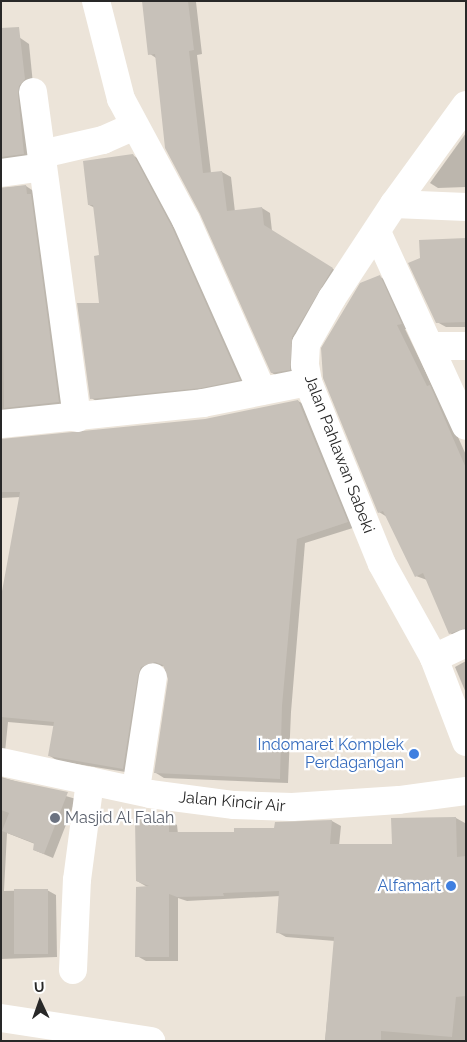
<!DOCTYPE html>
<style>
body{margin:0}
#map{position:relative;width:467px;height:1042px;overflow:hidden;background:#ece4d9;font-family:Raleway,sans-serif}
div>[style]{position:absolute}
.shadow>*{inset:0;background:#0003}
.building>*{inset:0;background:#c7c1b9;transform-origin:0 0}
.minor>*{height:28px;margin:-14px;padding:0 14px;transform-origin:14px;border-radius:14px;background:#fff}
.dots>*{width:14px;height:14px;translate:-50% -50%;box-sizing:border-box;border:2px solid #fff;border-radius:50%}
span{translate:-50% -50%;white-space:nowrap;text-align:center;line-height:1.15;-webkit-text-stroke:4.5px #fff;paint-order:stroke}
.street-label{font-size:16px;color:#282828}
.shop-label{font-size:16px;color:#366cbe}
.right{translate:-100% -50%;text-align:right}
.worship-label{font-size:16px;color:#5b616d}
.left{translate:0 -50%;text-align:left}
.frame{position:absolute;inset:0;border:2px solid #282828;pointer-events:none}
.north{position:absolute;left:15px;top:977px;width:50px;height:50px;-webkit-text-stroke:4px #fff;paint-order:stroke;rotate:357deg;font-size:14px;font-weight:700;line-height:20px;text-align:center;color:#282828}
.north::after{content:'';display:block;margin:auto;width:18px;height:22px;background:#282828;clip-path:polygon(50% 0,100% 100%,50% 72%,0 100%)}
</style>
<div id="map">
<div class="shadow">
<i style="clip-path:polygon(152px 1px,196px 2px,202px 54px,197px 55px,211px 173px,222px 172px,231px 177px,235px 212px,262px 208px,270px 213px,272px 231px,341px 274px,298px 374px,281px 378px,272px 373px,156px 58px,150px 54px)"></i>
<i style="clip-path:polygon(16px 35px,29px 44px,33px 84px,32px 159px,1px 165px,1px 36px)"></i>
<i style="clip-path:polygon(466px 133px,466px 187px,438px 188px,430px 183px)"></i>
<i style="clip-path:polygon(132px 155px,141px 160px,180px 233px,247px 384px,100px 403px,91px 398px,100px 304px,100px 256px,95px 208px,89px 205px)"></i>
<i style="clip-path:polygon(26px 186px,35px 192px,67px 407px,1px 416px,1px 188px)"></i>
<i style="clip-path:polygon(466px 239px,466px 327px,446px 327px,437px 322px)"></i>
<i style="clip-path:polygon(379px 276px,388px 282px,410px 329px,405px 329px,434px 389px,438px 392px,466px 455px,466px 636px,459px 638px,450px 633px,427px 580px,416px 576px,387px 517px,379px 512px,324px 377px,323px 349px)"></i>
<i style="clip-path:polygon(298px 401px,307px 406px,356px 527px,305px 543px,291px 712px,288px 783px,164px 778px,156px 773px,170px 679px,165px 666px,156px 667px,132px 773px,58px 761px,50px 756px,54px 726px,8px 722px,5px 752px,1px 756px,1px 600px,21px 497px,1px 498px,1px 440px,206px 420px)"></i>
<i style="clip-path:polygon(466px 661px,466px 693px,455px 667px)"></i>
<i style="clip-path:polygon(1px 777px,76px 799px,53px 858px,34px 850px,35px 844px,7px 833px,4px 891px,47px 890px,56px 895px,57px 957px,1px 959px)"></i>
<i style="clip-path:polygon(456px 818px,465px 823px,466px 1041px,325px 1041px,335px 941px,286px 937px,277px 932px,280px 896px,187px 901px,178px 898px,178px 961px,146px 961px,137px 956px,149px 888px,137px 881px,169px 820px,177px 825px,178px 834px,235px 833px,276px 829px,276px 823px,332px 821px,341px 826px,339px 846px,393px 845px)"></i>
</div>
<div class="building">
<i style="clip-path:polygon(142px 1px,188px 1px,194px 50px,189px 51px,203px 173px,222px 171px,227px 211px,262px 207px,264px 225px,333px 268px,292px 337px,290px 370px,271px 373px,200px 214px,165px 148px,155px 54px,148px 55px)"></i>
<i style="clip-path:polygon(19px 27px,25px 79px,19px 86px,18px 94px,24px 154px,1px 157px,1px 28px)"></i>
<i style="clip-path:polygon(133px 154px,172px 227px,240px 380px,201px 388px,90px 399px,77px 303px,99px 303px,94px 256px,99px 255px,93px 205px,88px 205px,83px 161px)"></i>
<i style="clip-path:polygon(26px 185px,27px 194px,31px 194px,59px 402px,4px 408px,1px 188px)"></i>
<i style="clip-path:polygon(466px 238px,466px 322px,436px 323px,408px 263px,420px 258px,419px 240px)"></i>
<i style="clip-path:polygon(380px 275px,402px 324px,397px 325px,427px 386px,430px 385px,466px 468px,466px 628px,449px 634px,423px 573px,415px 577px,383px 511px,378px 513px,323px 378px,321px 348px,360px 283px)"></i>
<i style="clip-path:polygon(298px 400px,348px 522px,297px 539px,282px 706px,280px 779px,154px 773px,168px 679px,163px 665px,155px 662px,141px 667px,138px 675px,123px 769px,48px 756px,54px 722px,1px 717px,1px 597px,20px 492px,1px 492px,1px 439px,205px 419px)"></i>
<i style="clip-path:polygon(1px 778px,68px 792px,44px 854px,33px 850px,34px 843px,2px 831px,9px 813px,1px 810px)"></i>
<i style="clip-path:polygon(456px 817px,457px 857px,466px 856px,466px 996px,456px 997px,452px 1037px,381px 1031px,381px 1041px,325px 1041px,334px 937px,276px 933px,279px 891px,223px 893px,224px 896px,177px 897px,169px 894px,169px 957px,135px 957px,136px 887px,149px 886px,136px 881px,135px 819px,169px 819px,169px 832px,234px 832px,234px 828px,274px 828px,275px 822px,332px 820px,330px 844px,392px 844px,391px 818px)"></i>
<i style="left:14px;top:889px;width:34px;height:65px"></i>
</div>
<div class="minor">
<i style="left:96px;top:1px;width:101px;rotate:75.7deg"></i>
<i style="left:121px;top:99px;width:137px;rotate:61.8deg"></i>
<i style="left:186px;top:220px;width:187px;rotate:66deg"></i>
<i style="left:33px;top:92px;width:329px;rotate:82.3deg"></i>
<i style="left:466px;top:105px;width:122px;rotate:126deg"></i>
<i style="left:394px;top:204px;width:113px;rotate:123.4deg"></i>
<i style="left:332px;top:298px;width:53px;rotate:119.5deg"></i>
<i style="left:306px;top:344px;width:21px;rotate:93deg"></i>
<i style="left:305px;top:365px;width:17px;rotate:80deg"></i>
<i style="left:308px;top:382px;width:196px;rotate:67.9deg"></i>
<i style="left:382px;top:564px;width:107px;rotate:61deg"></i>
<i style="left:434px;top:658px;width:90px;rotate:69.1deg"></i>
<i style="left:42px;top:154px;width:63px;rotate:-12.9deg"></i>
<i style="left:103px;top:140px;width:34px;rotate:-24deg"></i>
<i style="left:1px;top:173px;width:42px;rotate:-8.1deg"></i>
<i style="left:394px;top:204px;width:72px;rotate:2.4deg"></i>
<i style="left:377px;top:232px;width:213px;rotate:65.4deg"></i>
<i style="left:430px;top:346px;width:36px"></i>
<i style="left:1px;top:424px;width:203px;rotate:-5.9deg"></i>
<i style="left:203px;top:403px;width:107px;rotate:-11.3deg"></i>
<i style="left:434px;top:658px;width:35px;rotate:-25deg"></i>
<i style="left:1px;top:762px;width:152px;rotate:12.1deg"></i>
<i style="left:150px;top:794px;width:85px;rotate:7.5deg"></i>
<i style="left:234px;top:805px;width:58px;rotate:2deg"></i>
<i style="left:292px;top:807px;width:107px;rotate:-3.7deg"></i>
<i style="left:399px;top:800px;width:68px;rotate:-7.7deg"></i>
<i style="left:136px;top:789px;width:113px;rotate:-81.4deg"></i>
<i style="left:73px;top:970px;width:90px;rotate:-87.5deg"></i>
<i style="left:77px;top:880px;width:100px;rotate:-82.5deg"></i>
<i style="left:1px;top:1018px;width:152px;rotate:8.7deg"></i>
</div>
<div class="dots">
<i style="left:414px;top:754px;background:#3f7fe0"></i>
<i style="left:55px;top:818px;background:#6b7280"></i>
<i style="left:451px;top:886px;background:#3f7fe0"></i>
</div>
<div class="street-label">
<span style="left:339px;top:454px;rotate:69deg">Jalan Pahlawan Sabeki</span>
<span style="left:232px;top:802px;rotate:5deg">Jalan Kincir Air</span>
</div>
<div class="shop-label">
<span class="right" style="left:404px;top:754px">Indomaret Komplek<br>Perdagangan</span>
<span class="right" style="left:441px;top:886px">Alfamart</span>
</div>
<div class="worship-label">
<span class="left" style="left:65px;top:818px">Masjid Al Falah</span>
</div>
<div class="frame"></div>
<div class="north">U</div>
</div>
